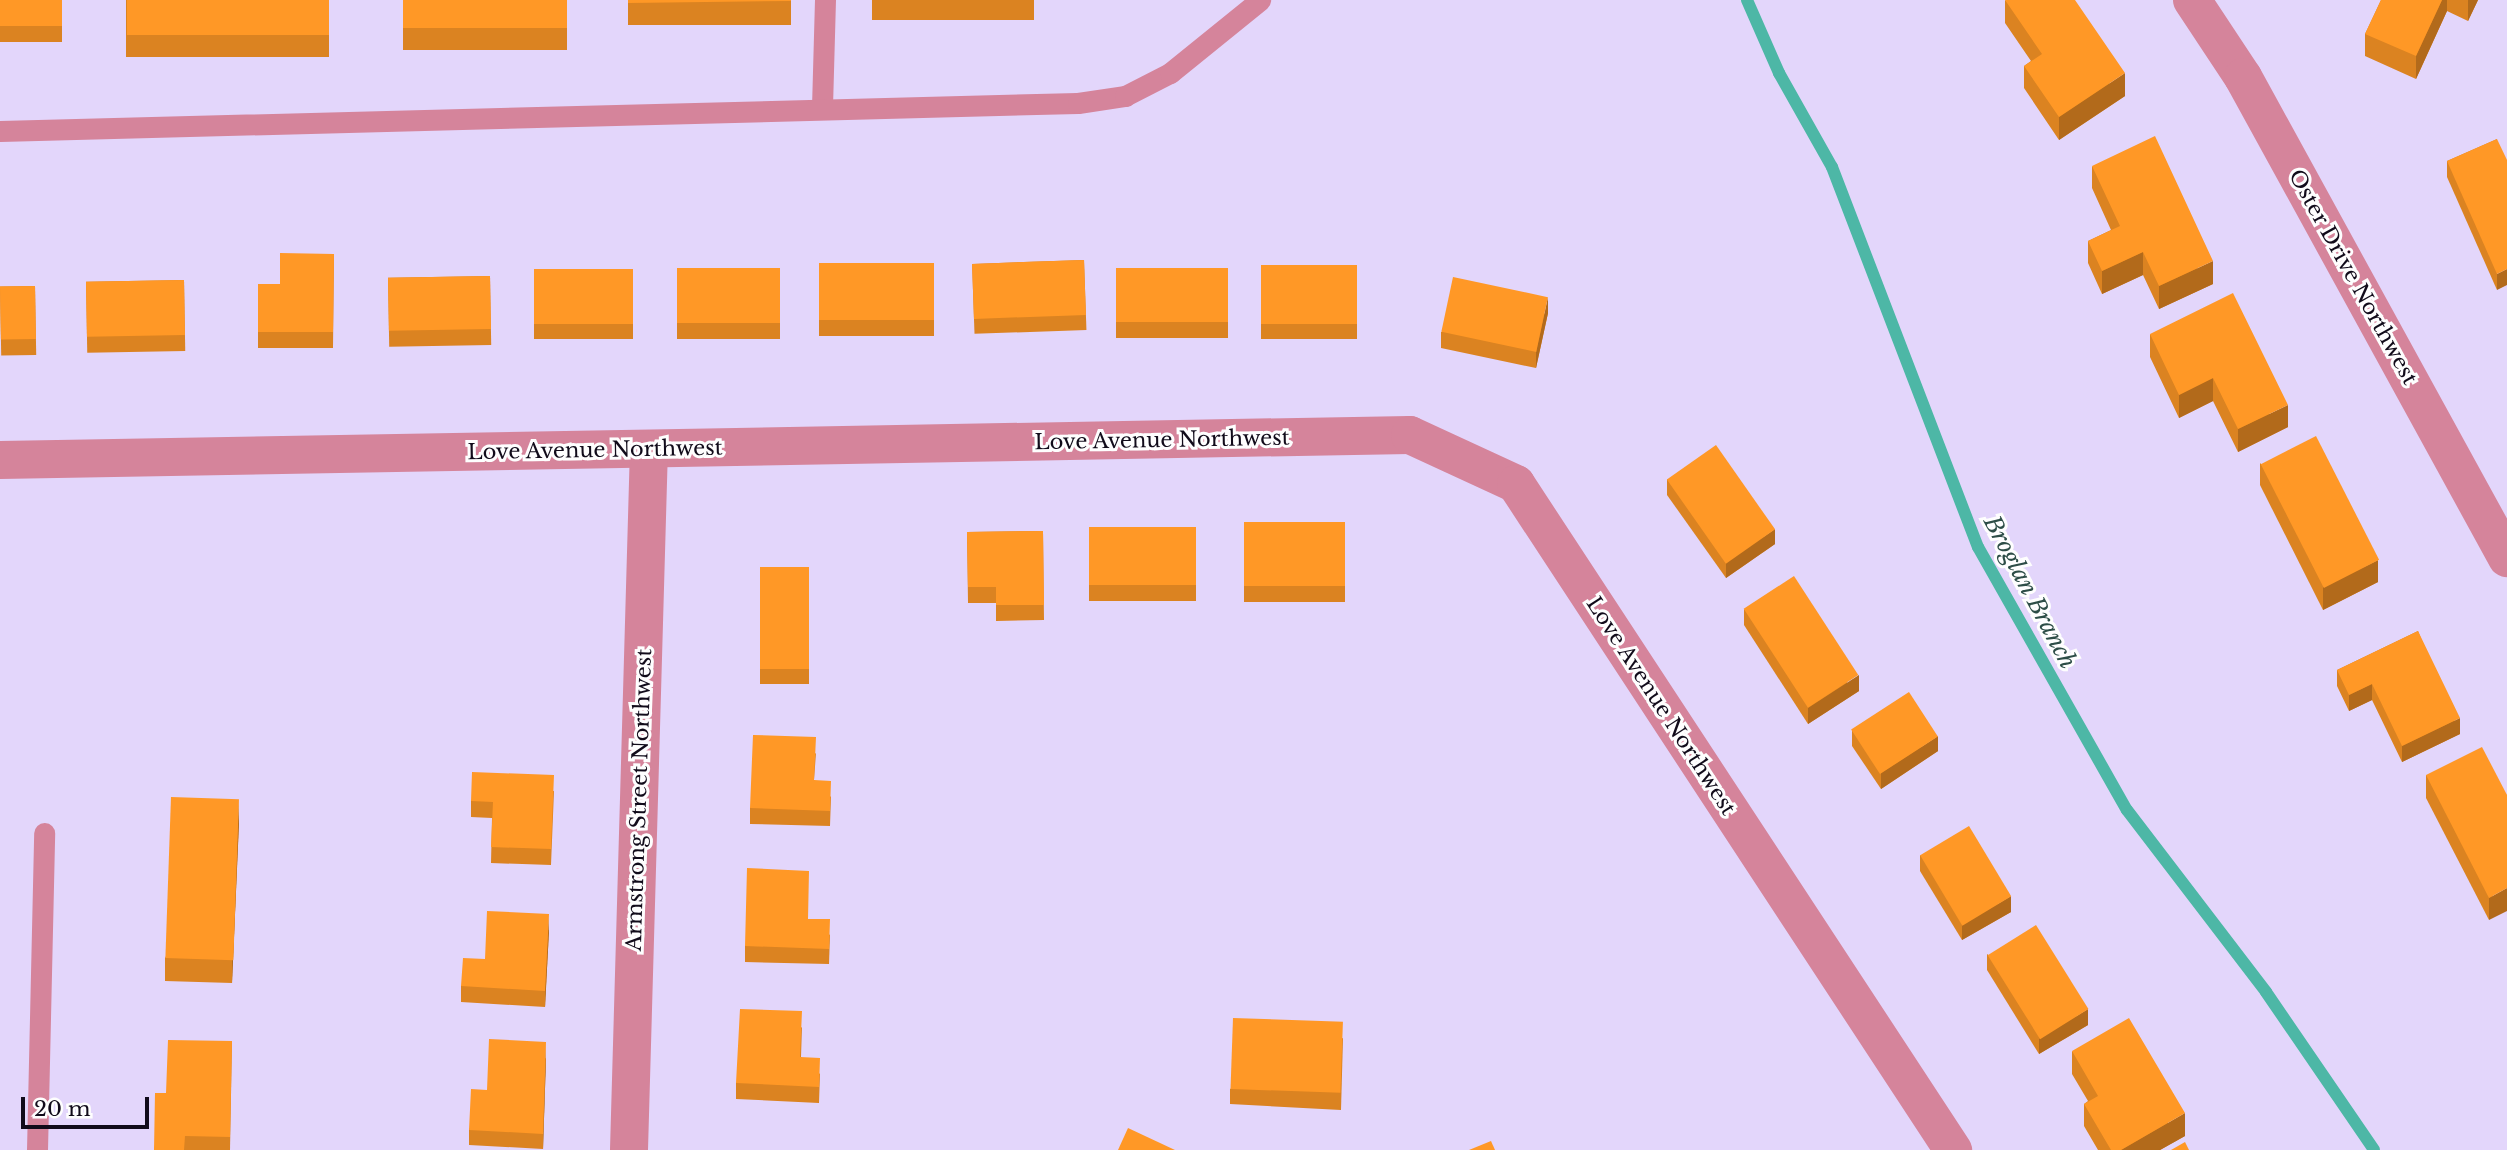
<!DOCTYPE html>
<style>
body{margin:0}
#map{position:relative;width:2507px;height:1150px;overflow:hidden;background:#e3d6fb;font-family:"Libre Baskerville",serif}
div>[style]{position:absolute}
.stream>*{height:12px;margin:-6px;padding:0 6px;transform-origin:6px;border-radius:6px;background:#4db7a6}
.service>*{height:21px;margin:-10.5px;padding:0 10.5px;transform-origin:10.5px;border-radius:10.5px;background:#d5849b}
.minor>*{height:38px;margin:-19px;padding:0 19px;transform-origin:19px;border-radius:19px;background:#d5849b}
.wall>*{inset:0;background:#db8321;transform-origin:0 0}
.shaded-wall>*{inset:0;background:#b26a1b}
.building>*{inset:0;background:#ff9826;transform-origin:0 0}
span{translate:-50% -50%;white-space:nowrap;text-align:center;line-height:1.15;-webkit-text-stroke:6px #fefefe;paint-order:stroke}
.street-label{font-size:21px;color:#110b1a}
.water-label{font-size:23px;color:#2d4d47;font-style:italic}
.scale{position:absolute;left:21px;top:1097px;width:128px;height:32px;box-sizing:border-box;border:4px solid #110b1a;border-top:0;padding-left:9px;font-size:21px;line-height:24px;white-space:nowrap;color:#110b1a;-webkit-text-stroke:5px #fefefe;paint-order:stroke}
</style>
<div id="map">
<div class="stream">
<i style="left:1747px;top:0;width:80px;rotate:66.3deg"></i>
<i style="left:1779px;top:73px;width:108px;rotate:60.6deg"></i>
<i style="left:1832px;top:167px;width:407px;rotate:69deg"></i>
<i style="left:1978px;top:547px;width:302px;rotate:60.5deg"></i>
<i style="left:2127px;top:810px;width:229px;rotate:52.6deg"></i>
<i style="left:2266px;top:992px;width:191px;rotate:55.6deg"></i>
</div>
<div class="service">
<i style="left:822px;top:107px;width:107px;rotate:-88.4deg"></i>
<i style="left:0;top:131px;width:1078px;rotate:-1.49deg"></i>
<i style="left:1078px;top:103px;width:48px;rotate:-8.5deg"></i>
<i style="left:1125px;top:96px;width:51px;rotate:-27.1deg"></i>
<i style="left:1170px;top:73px;width:116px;rotate:-39deg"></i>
<i style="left:37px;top:1150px;width:317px;rotate:-88.7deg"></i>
</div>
<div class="minor">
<i style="left:2192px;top:0;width:92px;rotate:56.5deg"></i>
<i style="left:2243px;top:77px;width:549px;rotate:61.24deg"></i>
<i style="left:0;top:460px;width:1410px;rotate:-1.02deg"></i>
<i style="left:1410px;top:435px;width:117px;rotate:24.8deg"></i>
<i style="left:1516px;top:484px;width:797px;rotate:56.73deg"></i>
<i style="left:629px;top:1150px;width:701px;rotate:-88.37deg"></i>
</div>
<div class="wall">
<i style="left:0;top:0;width:62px;height:42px"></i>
<i style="left:126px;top:0;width:203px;height:57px"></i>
<i style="left:403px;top:0;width:164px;height:50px"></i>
<i style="left:628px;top:0;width:163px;height:25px"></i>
<i style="left:872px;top:0;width:162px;height:20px"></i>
<i style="clip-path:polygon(2005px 0,2125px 96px,2059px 140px,2024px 88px,2024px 66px,2031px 61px,2005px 23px)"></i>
<i style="clip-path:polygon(2381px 0,2478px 0,2468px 21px,2447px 11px,2416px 79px,2365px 56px,2365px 34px)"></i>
<i style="clip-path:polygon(2497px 139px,2497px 290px,2447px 177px,2447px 161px)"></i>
<i style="clip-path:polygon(2092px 166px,2213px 284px,2159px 309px,2143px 275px,2102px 294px,2088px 263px,2088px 241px,2111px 230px,2092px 188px)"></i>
<i style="clip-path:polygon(334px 254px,333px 348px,258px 348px,258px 284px,280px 284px)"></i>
<i style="left:1084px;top:260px;width:70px;height:112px;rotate:88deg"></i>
<i style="left:934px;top:263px;width:73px;height:115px;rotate:90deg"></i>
<i style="left:1357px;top:265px;width:74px;height:96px;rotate:90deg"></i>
<i style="left:677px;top:268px;width:103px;height:71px"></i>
<i style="left:1228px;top:268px;width:70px;height:112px;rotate:90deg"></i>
<i style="left:633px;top:269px;width:70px;height:99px;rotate:90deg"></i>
<i style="left:490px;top:276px;width:69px;height:102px;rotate:89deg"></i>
<i style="left:184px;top:280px;width:71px;height:98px;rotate:89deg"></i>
<i style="left:35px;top:286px;width:69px;height:35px;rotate:89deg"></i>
<i style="clip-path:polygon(1548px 313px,1536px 368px,1441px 348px,1441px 332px)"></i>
<i style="clip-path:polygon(2150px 334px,2288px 427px,2238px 452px,2213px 401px,2179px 418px,2150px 357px)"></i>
<i style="clip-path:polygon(2260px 463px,2378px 582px,2323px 610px,2260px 485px)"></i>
<i style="clip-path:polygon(1667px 479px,1775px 544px,1726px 578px,1667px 495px)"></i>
<i style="left:1345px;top:522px;width:80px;height:101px;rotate:90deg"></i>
<i style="left:1196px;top:527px;width:74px;height:107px;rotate:90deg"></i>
<i style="clip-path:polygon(1043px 531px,1044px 620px,996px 621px,996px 603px,968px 603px,967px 532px)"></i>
<i style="left:760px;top:567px;width:49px;height:117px"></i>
<i style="clip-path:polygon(1744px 609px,1859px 691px,1808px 724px,1744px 625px)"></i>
<i style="clip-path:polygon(2418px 631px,2460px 734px,2402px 762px,2372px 700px,2349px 711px,2337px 686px,2337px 670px)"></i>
<i style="clip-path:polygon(1852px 730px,1938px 751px,1881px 789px,1852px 746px)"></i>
<i style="clip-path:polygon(816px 753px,814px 780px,831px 797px,830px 826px,750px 824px,750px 808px)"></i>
<i style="clip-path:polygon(2426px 775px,2507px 795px,2489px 920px,2426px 798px)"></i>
<i style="clip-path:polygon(554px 791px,551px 865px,491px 863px,492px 818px,471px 817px,471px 801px)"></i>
<i style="clip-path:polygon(239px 822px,232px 983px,165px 981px,165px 958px)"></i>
<i style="clip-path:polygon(1920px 855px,2011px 912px,1962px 940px,1920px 871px)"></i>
<i style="clip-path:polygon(808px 919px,830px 935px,829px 964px,745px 962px,745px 946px)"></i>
<i style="clip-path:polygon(549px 930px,545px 1007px,461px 1002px,461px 986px,485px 959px)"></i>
<i style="clip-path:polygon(1987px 954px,2088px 1025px,2039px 1054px,1987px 970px)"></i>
<i style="clip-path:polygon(802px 1027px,801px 1057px,820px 1074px,819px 1103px,736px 1099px,736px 1083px)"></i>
<i style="clip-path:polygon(1343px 1038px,1341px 1110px,1230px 1104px,1230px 1089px)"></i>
<i style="clip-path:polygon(232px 1041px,230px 1150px,154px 1150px,166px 1093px)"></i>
<i style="clip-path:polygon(2072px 1051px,2185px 1136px,2160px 1150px,2098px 1150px,2084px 1126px,2084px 1104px,2088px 1101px,2072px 1074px)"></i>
<i style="clip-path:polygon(546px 1058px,543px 1149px,469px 1145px,469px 1130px,487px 1090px)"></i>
</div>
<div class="shaded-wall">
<i style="clip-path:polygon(2442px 0,2447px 0,2447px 11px,2416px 79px,2416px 56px)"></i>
<i style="clip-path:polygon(2468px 0,2478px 0,2468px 21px)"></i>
<i style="clip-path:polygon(2125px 73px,2125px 96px,2059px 140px,2059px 117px)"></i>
<i style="clip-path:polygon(2143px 252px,2143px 275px,2102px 294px,2102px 271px)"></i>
<i style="clip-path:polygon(2213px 261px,2213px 284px,2159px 309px,2159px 286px)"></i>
<i style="clip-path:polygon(2507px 269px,2507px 285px,2497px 290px,2497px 274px)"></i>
<i style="clip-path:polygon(1548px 297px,1548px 313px,1536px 368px,1536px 352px)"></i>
<i style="clip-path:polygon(2213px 378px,2213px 401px,2179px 418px,2179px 395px)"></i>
<i style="clip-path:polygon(2288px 405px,2288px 427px,2238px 452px,2238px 429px)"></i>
<i style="clip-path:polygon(1775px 529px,1775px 544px,1726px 578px,1726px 562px)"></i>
<i style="clip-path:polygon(2378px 560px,2378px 582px,2323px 610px,2323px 587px)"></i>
<i style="clip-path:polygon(1859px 675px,1859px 691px,1808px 724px,1808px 708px)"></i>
<i style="clip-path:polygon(2372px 684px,2372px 700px,2349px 711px,2349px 695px)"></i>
<i style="clip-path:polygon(2460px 718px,2460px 734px,2402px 762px,2402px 746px)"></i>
<i style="clip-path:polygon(1938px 736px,1938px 751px,1881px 789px,1881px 773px)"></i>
<i style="clip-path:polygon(239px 799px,239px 822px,232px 983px,232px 960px)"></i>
<i style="clip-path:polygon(2507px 888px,2507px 911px,2489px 920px,2489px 898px)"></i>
<i style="clip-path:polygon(2011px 896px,2011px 912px,1962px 940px,1962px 925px)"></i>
<i style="clip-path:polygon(549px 914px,549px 930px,545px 1007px,545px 991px)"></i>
<i style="clip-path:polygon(2088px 1009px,2088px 1025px,2039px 1054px,2039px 1039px)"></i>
<i style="clip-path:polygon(546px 1042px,546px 1058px,543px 1149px,543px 1134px)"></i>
<i style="clip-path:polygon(2185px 1113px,2185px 1136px,2160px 1150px,2121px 1150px)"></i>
</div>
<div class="building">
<i style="left:0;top:0;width:62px;height:26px"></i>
<i style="left:127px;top:0;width:202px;height:35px"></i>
<i style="left:403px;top:0;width:164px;height:28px"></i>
<i style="clip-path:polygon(628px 0,791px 0,791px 1px,628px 3px)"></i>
<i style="clip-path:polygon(2005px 0,2075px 0,2125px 73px,2059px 117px,2024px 66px,2042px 54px)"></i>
<i style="clip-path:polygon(2381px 0,2442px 0,2416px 56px,2365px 34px)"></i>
<i style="clip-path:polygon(2155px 136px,2213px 261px,2159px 286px,2143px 252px,2102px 271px,2088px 241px,2120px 226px,2092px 166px)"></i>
<i style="clip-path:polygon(2497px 139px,2507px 160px,2507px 269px,2497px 274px,2447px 161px)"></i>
<i style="clip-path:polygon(280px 253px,334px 254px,333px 332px,258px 332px,258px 284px,280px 284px)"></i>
<i style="left:1084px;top:260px;width:55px;height:112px;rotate:88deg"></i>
<i style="left:934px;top:263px;width:57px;height:115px;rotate:90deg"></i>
<i style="left:1357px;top:265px;width:59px;height:96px;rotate:90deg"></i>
<i style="left:677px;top:268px;width:103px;height:55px"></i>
<i style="left:1228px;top:268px;width:54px;height:112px;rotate:90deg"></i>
<i style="left:633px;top:269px;width:55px;height:99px;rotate:90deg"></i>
<i style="left:490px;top:276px;width:53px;height:102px;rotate:89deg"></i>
<i style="left:1453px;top:277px;width:97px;height:56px;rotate:12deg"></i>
<i style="left:184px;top:280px;width:55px;height:98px;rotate:89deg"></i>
<i style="left:35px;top:286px;width:53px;height:35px;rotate:89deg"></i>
<i style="clip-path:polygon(2233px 293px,2288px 405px,2238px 429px,2213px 378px,2179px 395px,2150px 334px)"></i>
<i style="left:2316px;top:436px;width:139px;height:62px;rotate:63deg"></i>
<i style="left:1716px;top:445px;width:103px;height:60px;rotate:55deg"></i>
<i style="left:1345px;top:522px;width:64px;height:101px;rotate:90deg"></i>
<i style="left:1196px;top:527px;width:58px;height:107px;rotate:90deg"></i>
<i style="clip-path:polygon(1043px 531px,1044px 605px,996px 605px,996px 587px,968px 587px,967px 532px)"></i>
<i style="left:760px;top:567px;width:49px;height:102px"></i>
<i style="left:1794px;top:576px;width:118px;height:60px;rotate:57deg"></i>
<i style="clip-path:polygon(2418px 631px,2460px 718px,2402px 746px,2372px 684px,2349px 695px,2337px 670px)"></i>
<i style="left:1909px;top:692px;width:53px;height:69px;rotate:57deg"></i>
<i style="clip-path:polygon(753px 735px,816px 737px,814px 780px,831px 781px,830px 811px,750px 808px)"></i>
<i style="clip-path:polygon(2482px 747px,2507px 795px,2507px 888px,2489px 898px,2426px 775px)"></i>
<i style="clip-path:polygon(472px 772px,554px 775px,551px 849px,491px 847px,493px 802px,471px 801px)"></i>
<i style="left:171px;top:797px;width:68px;height:161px;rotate:2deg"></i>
<i style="left:1969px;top:826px;width:82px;height:57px;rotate:59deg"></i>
<i style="clip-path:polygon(747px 868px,809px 871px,808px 919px,830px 919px,829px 949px,745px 946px)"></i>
<i style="clip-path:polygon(487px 911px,549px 914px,545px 991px,461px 986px,463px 958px,485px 959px)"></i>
<i style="left:2036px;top:925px;width:99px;height:57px;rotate:58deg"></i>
<i style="clip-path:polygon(740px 1009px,802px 1011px,800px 1057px,820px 1058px,819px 1087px,736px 1083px)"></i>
<i style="left:1233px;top:1018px;width:110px;height:71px;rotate:2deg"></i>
<i style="clip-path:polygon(2129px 1018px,2185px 1113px,2121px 1150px,2111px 1150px,2084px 1104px,2098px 1096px,2072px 1051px)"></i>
<i style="clip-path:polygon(489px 1039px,546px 1042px,543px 1134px,469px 1130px,471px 1089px,487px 1090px)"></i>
<i style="clip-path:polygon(168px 1040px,232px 1041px,230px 1137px,185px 1136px,184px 1150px,154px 1150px,155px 1093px,166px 1093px)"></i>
<i style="clip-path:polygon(1128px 1128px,1175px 1150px,1118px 1150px)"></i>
<i style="clip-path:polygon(1491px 1141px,1495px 1150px,1469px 1150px)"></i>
<i style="clip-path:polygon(2185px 1142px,2189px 1150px,2171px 1150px)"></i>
</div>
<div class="street-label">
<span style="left:2353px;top:277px;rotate:61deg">Oster Drive Northwest</span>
<span style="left:1162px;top:440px;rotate:-1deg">Love Avenue Northwest</span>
<span style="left:595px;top:450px;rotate:-1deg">Love Avenue Northwest</span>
<span style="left:1661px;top:706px;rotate:57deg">Love Avenue Northwest</span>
<span style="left:639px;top:800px;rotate:-88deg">Armstrong Street Northwest</span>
</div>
<div class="water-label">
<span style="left:2030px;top:592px;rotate:62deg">Broglan Branch</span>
</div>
<div class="scale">20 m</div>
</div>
